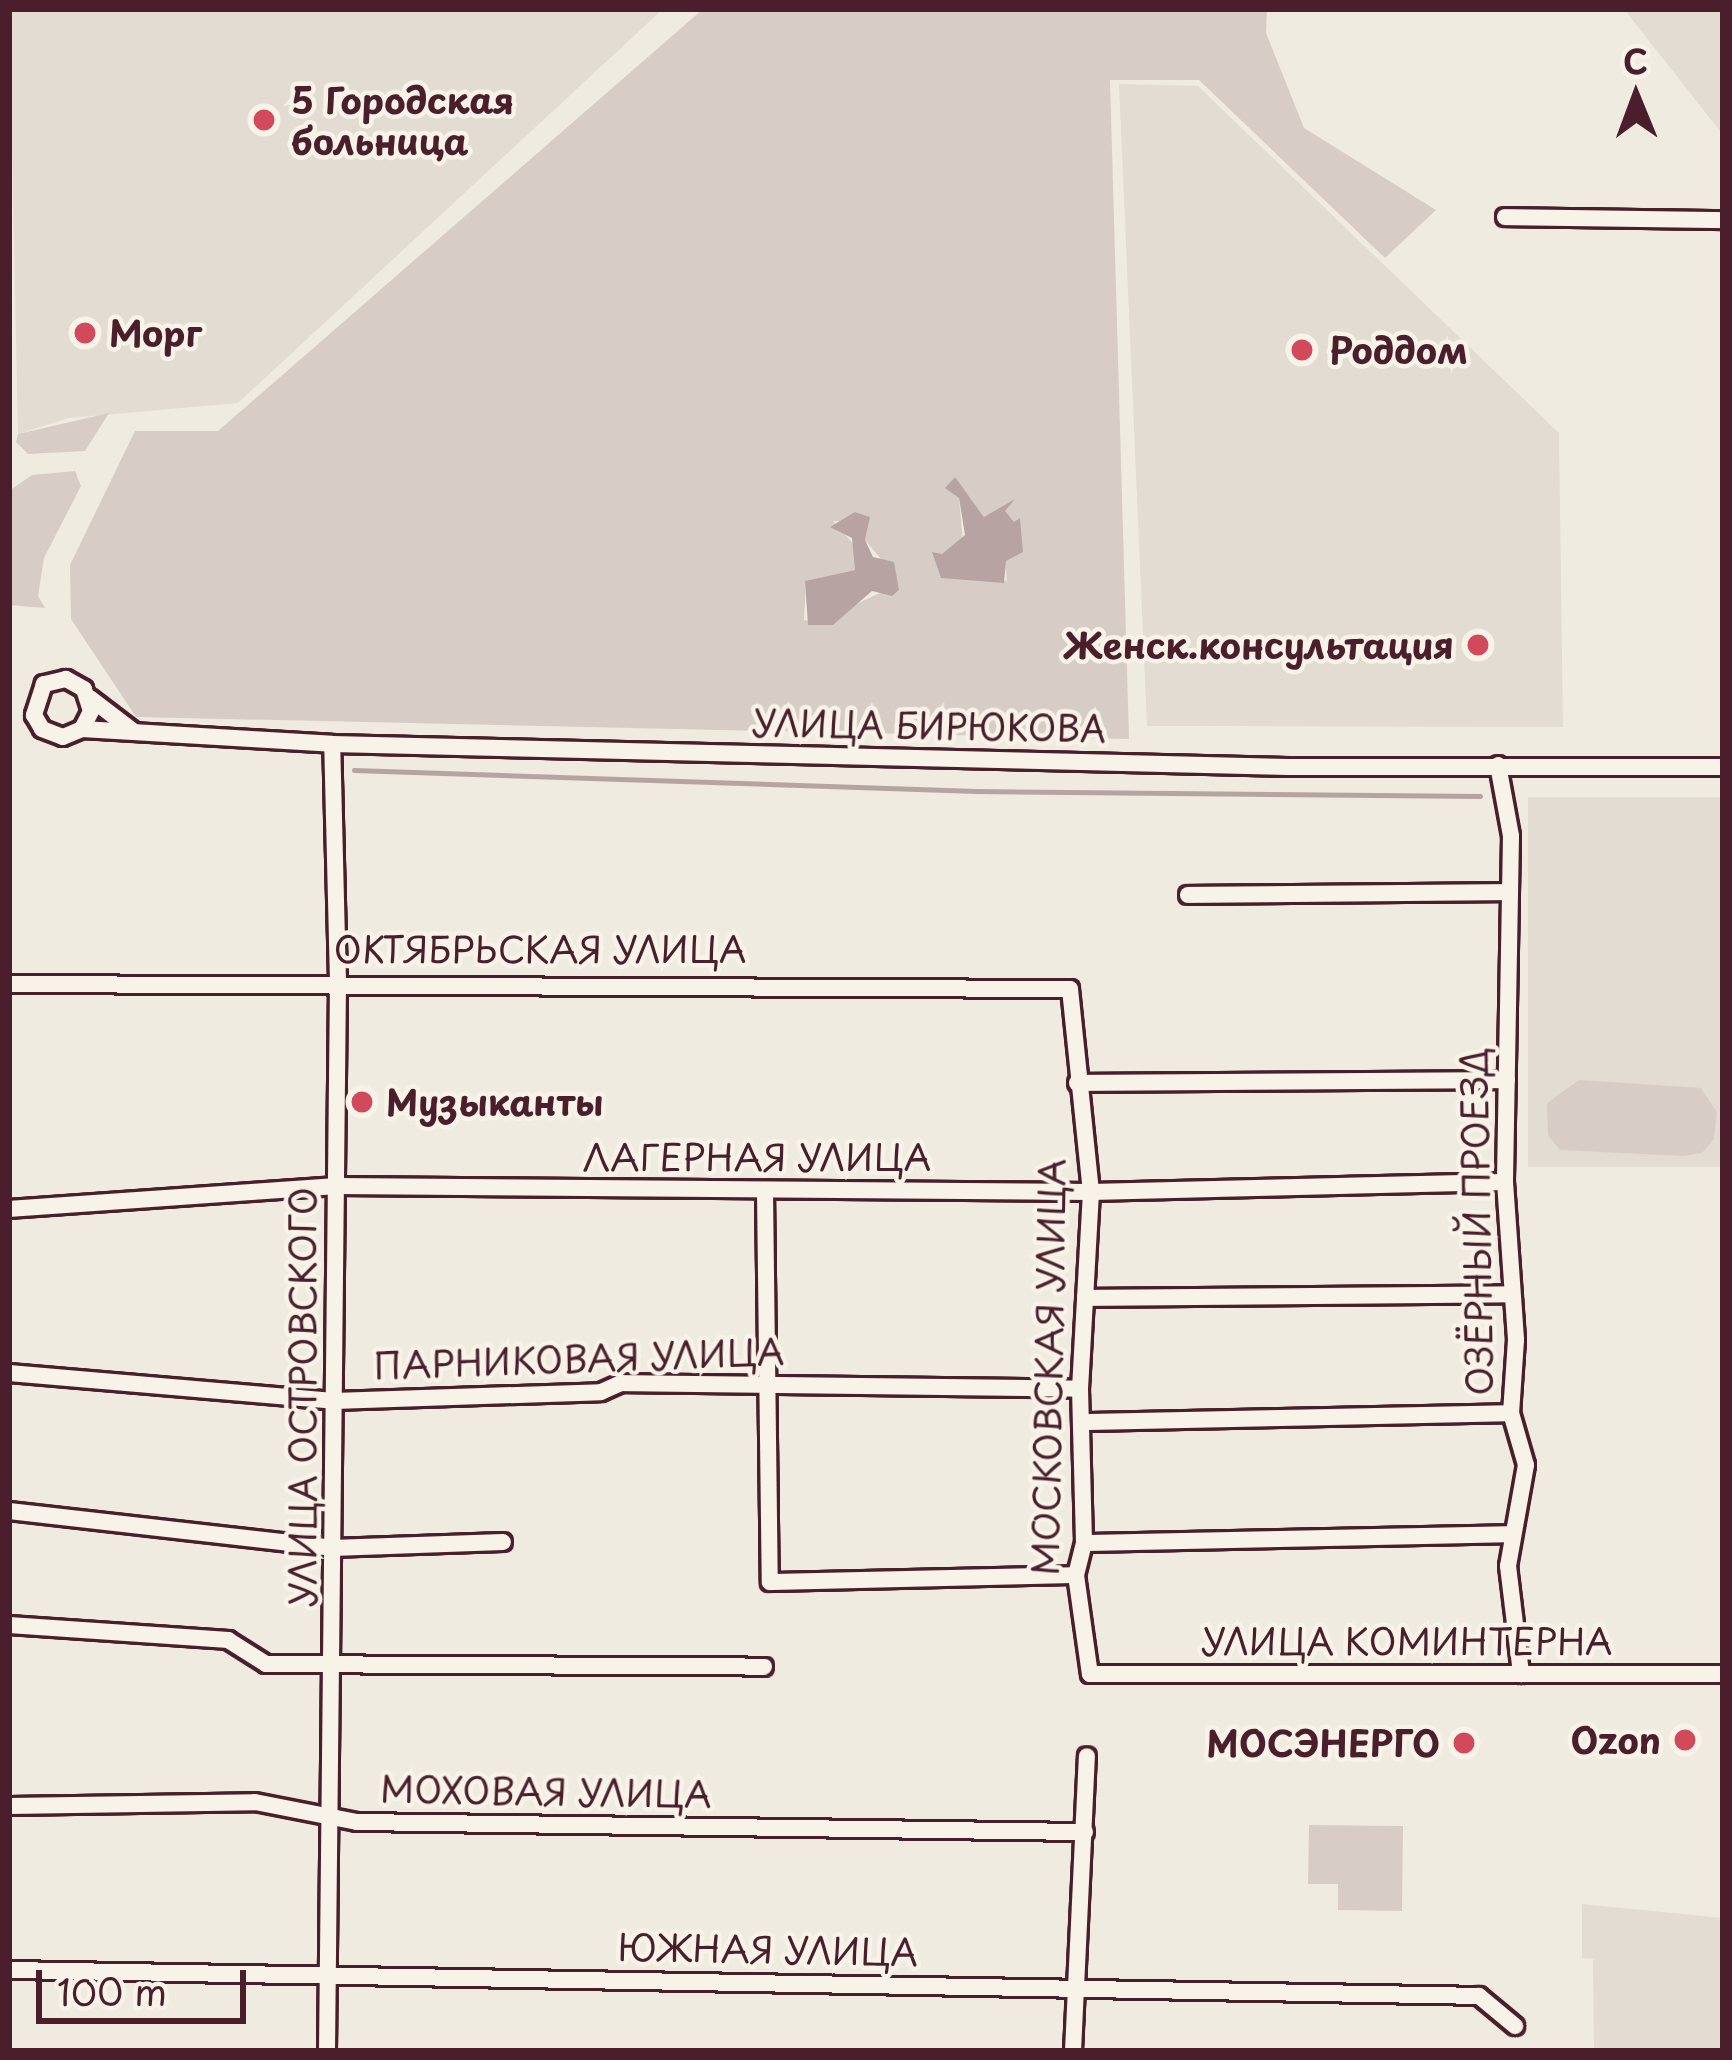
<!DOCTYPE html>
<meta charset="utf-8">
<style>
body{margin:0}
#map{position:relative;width:1732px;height:2060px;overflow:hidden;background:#f0ebe0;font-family:"Playpen Sans",sans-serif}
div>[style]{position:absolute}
.built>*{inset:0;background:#e3dcd2;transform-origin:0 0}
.green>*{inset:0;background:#d8cdc6}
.water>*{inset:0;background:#b7a4a2}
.stream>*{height:4.5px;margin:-2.25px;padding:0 2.25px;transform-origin:2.25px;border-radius:2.25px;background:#b7a4a2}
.roads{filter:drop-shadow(3px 0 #4a1f2b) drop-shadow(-3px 0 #4a1f2b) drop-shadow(0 3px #4a1f2b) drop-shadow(0 -3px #4a1f2b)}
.street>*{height:16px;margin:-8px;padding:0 8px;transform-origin:8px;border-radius:8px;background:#f7f3e8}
.dots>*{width:33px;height:33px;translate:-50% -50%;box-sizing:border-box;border:6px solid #f7f3e8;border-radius:50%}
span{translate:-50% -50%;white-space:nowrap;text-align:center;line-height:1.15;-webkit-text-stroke:9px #f7f3e8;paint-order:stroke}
.poi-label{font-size:36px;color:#4a1f2b;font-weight:700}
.left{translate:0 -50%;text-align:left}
.right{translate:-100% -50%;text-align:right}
.street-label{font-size:36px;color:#4a1f2b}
.frame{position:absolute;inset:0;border:12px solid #4a1f2b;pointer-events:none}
.north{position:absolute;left:1576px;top:36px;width:120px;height:120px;-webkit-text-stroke:9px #f7f3e8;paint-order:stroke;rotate:359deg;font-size:33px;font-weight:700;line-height:48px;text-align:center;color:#4a1f2b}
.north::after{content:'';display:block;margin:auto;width:42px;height:54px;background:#4a1f2b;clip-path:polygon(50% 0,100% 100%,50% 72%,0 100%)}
.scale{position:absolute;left:36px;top:1970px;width:210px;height:54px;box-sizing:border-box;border:6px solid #4a1f2b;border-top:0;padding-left:15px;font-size:36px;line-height:42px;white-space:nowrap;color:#4a1f2b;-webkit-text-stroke:9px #f7f3e8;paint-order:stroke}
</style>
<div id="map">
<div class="built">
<i style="clip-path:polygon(9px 9px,663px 9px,238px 403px,69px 418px,18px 434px)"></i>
<i style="clip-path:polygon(1624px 9px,1723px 9px,1723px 135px)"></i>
<i style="clip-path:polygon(1119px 84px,1198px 86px,1559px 433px,1563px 727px,1147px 726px)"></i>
<i style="left:1528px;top:797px;width:195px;height:370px"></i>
<i style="clip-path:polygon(1582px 1904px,1723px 1918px,1723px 2051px,1594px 2051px,1593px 1959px,1582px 1958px)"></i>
</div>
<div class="green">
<i style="clip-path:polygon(evenodd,703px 9px,1267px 9px,1266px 33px,1304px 128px,1436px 210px,1385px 258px,1199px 80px,1110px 80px,1129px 739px,136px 717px,71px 619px,70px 565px,135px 431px,218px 431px,703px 9px,968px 495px,985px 518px,1011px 503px,1004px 511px,1023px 551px,1005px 561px,1007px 581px,941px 572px,963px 542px,959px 498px,968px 495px,703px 9px,855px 512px,869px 517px,865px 540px,881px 559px,886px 590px,846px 609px,833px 625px,804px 620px,806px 581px,855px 570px,857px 548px,833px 521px,847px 522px,855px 512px)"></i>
<i style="clip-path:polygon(109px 413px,85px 451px,28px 454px,16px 442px,18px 434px)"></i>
<i style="clip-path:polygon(75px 471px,81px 486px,44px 558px,38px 596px,45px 608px,9px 605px,9px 491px,32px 475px)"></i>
<i style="clip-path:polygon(1579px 1080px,1701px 1088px,1717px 1112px,1714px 1139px,1702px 1153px,1683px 1156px,1560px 1150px,1548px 1135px,1547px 1103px)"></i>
<i style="clip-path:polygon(1309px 1825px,1403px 1826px,1402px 1911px,1338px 1910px,1338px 1884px,1308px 1884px)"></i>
</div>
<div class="water">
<i style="clip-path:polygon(955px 477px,984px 517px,1015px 499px,1005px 511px,1014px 522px,1020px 518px,1023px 552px,1006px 561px,1004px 583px,941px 578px,932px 552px,942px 554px,965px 535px,959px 498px,945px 488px)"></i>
<i style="clip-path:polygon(855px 512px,870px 517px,865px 540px,873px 557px,894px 562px,899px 590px,892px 596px,872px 591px,833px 625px,808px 625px,805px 581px,855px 570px,852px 538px,830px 527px)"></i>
</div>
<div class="stream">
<i style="left:354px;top:770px;width:622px;rotate:1.93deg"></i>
<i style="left:976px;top:791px;width:504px;rotate:0.57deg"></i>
</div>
<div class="roads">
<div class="street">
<i style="left:1505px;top:217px;width:218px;rotate:0.8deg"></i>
<i style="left:90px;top:698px;width:54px;rotate:37.5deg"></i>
<i style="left:82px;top:729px;width:20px;rotate:-63deg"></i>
<i style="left:91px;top:711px;width:23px;rotate:-108deg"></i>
<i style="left:84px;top:689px;width:21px;rotate:-151deg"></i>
<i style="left:66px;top:679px;width:23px;rotate:167deg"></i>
<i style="left:44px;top:684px;width:33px;rotate:108deg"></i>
<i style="left:34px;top:715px;width:16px;rotate:60deg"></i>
<i style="left:42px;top:729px;width:22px;rotate:21deg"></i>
<i style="left:63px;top:737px;width:21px;rotate:-23deg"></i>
<i style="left:82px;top:729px;width:250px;rotate:3.4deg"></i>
<i style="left:332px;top:744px;width:956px;rotate:1.38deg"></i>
<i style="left:1288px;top:767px;width:435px"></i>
<i style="left:1498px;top:765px;width:72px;rotate:79.6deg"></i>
<i style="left:1511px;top:836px;width:346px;rotate:91deg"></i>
<i style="left:1505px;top:1182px;width:158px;rotate:86deg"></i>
<i style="left:1516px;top:1340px;width:73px;rotate:93.9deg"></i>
<i style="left:1511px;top:1413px;width:54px;rotate:73.9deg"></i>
<i style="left:1526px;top:1465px;width:103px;rotate:100.1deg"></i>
<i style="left:1508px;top:1566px;width:109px;rotate:83.1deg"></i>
<i style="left:1188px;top:895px;width:322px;rotate:-0.5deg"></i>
<i style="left:9px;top:984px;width:1061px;rotate:0.27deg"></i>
<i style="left:1070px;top:989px;width:204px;rotate:84.1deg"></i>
<i style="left:1091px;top:1192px;width:197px;rotate:93.2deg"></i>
<i style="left:1080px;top:1389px;width:154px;rotate:88.5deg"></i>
<i style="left:1084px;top:1543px;width:33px;rotate:104deg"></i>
<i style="left:1076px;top:1575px;width:100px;rotate:82deg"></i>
<i style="left:1090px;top:1674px;width:633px"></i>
<i style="left:1077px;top:1083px;width:430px;rotate:-0.4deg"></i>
<i style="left:765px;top:1192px;width:390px;rotate:89.3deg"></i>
<i style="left:770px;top:1582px;width:306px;rotate:-1.3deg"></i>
<i style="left:9px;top:1209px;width:328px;rotate:-4deg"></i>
<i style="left:336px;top:1186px;width:755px;rotate:0.46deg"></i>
<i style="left:1091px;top:1192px;width:414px;rotate:-1.4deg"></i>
<i style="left:1085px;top:1298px;width:427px;rotate:-0.5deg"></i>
<i style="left:9px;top:1373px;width:326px;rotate:4.9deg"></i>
<i style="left:334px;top:1401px;width:267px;rotate:-1.9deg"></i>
<i style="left:601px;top:1392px;width:22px;rotate:-24deg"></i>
<i style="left:621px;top:1383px;width:459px;rotate:0.7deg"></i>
<i style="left:1085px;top:1422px;width:426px;rotate:-1.2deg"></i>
<i style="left:9px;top:1511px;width:325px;rotate:6.5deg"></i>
<i style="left:332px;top:1548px;width:171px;rotate:-2deg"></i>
<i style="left:1084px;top:1543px;width:427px;rotate:-1.2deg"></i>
<i style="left:9px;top:1625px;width:220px;rotate:3.9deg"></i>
<i style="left:228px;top:1640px;width:45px;rotate:32.3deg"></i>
<i style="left:266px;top:1664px;width:498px;rotate:0.3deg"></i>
<i style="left:9px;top:1806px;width:246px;rotate:-0.9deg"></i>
<i style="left:255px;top:1802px;width:104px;rotate:11.1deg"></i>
<i style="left:357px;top:1822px;width:728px;rotate:0.79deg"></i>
<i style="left:9px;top:1970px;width:1470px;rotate:1.01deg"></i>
<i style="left:1479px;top:1996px;width:47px;rotate:39.8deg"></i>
<i style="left:327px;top:2051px;width:1069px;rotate:-89.41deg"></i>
<i style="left:338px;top:982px;width:238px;rotate:-91.4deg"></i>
<i style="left:1073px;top:2051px;width:295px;rotate:-87.3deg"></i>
</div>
</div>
<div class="dots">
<i style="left:264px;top:120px;background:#d1495b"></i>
<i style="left:85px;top:333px;background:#d1495b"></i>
<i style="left:1302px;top:350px;background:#d1495b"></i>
<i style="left:1478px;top:645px;background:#d1495b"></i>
<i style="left:362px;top:1102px;background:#d1495b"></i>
<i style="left:1685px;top:1740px;background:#d1495b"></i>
<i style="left:1464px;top:1743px;background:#d1495b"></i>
</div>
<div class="poi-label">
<span class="left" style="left:291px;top:120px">5 Городская<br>больница</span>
<span class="left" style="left:109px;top:333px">Морг</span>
<span class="left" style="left:1329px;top:350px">Роддом</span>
<span class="right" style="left:1454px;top:645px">Женск.консультация</span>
<span class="left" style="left:386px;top:1102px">Музыканты</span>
<span class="right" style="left:1661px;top:1740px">Ozon</span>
<span class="right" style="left:1440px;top:1743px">МОСЭНЕРГО</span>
</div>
<div class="street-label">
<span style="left:929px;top:725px;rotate:1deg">УЛИЦА БИРЮКОВА</span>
<span style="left:540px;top:949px">ОКТЯБРЬСКАЯ УЛИЦА</span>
<span style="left:757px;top:1157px">ЛАГЕРНАЯ УЛИЦА</span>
<span style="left:1476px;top:1222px;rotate:-91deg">ОЗЁРНЫЙ ПРОЕЗД</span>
<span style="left:579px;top:1358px;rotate:-2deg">ПАРНИКОВАЯ УЛИЦА</span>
<span style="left:1048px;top:1367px;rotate:-89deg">МОСКОВСКАЯ УЛИЦА</span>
<span style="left:302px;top:1397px;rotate:-90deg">УЛИЦА ОСТРОВСКОГО</span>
<span style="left:1407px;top:1641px">УЛИЦА КОМИНТЕРНА</span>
<span style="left:546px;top:1791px;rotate:1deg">МОХОВАЯ УЛИЦА</span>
<span style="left:768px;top:1949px;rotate:1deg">ЮЖНАЯ УЛИЦА</span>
</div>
<div class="frame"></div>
<div class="north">С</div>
<div class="scale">100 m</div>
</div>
